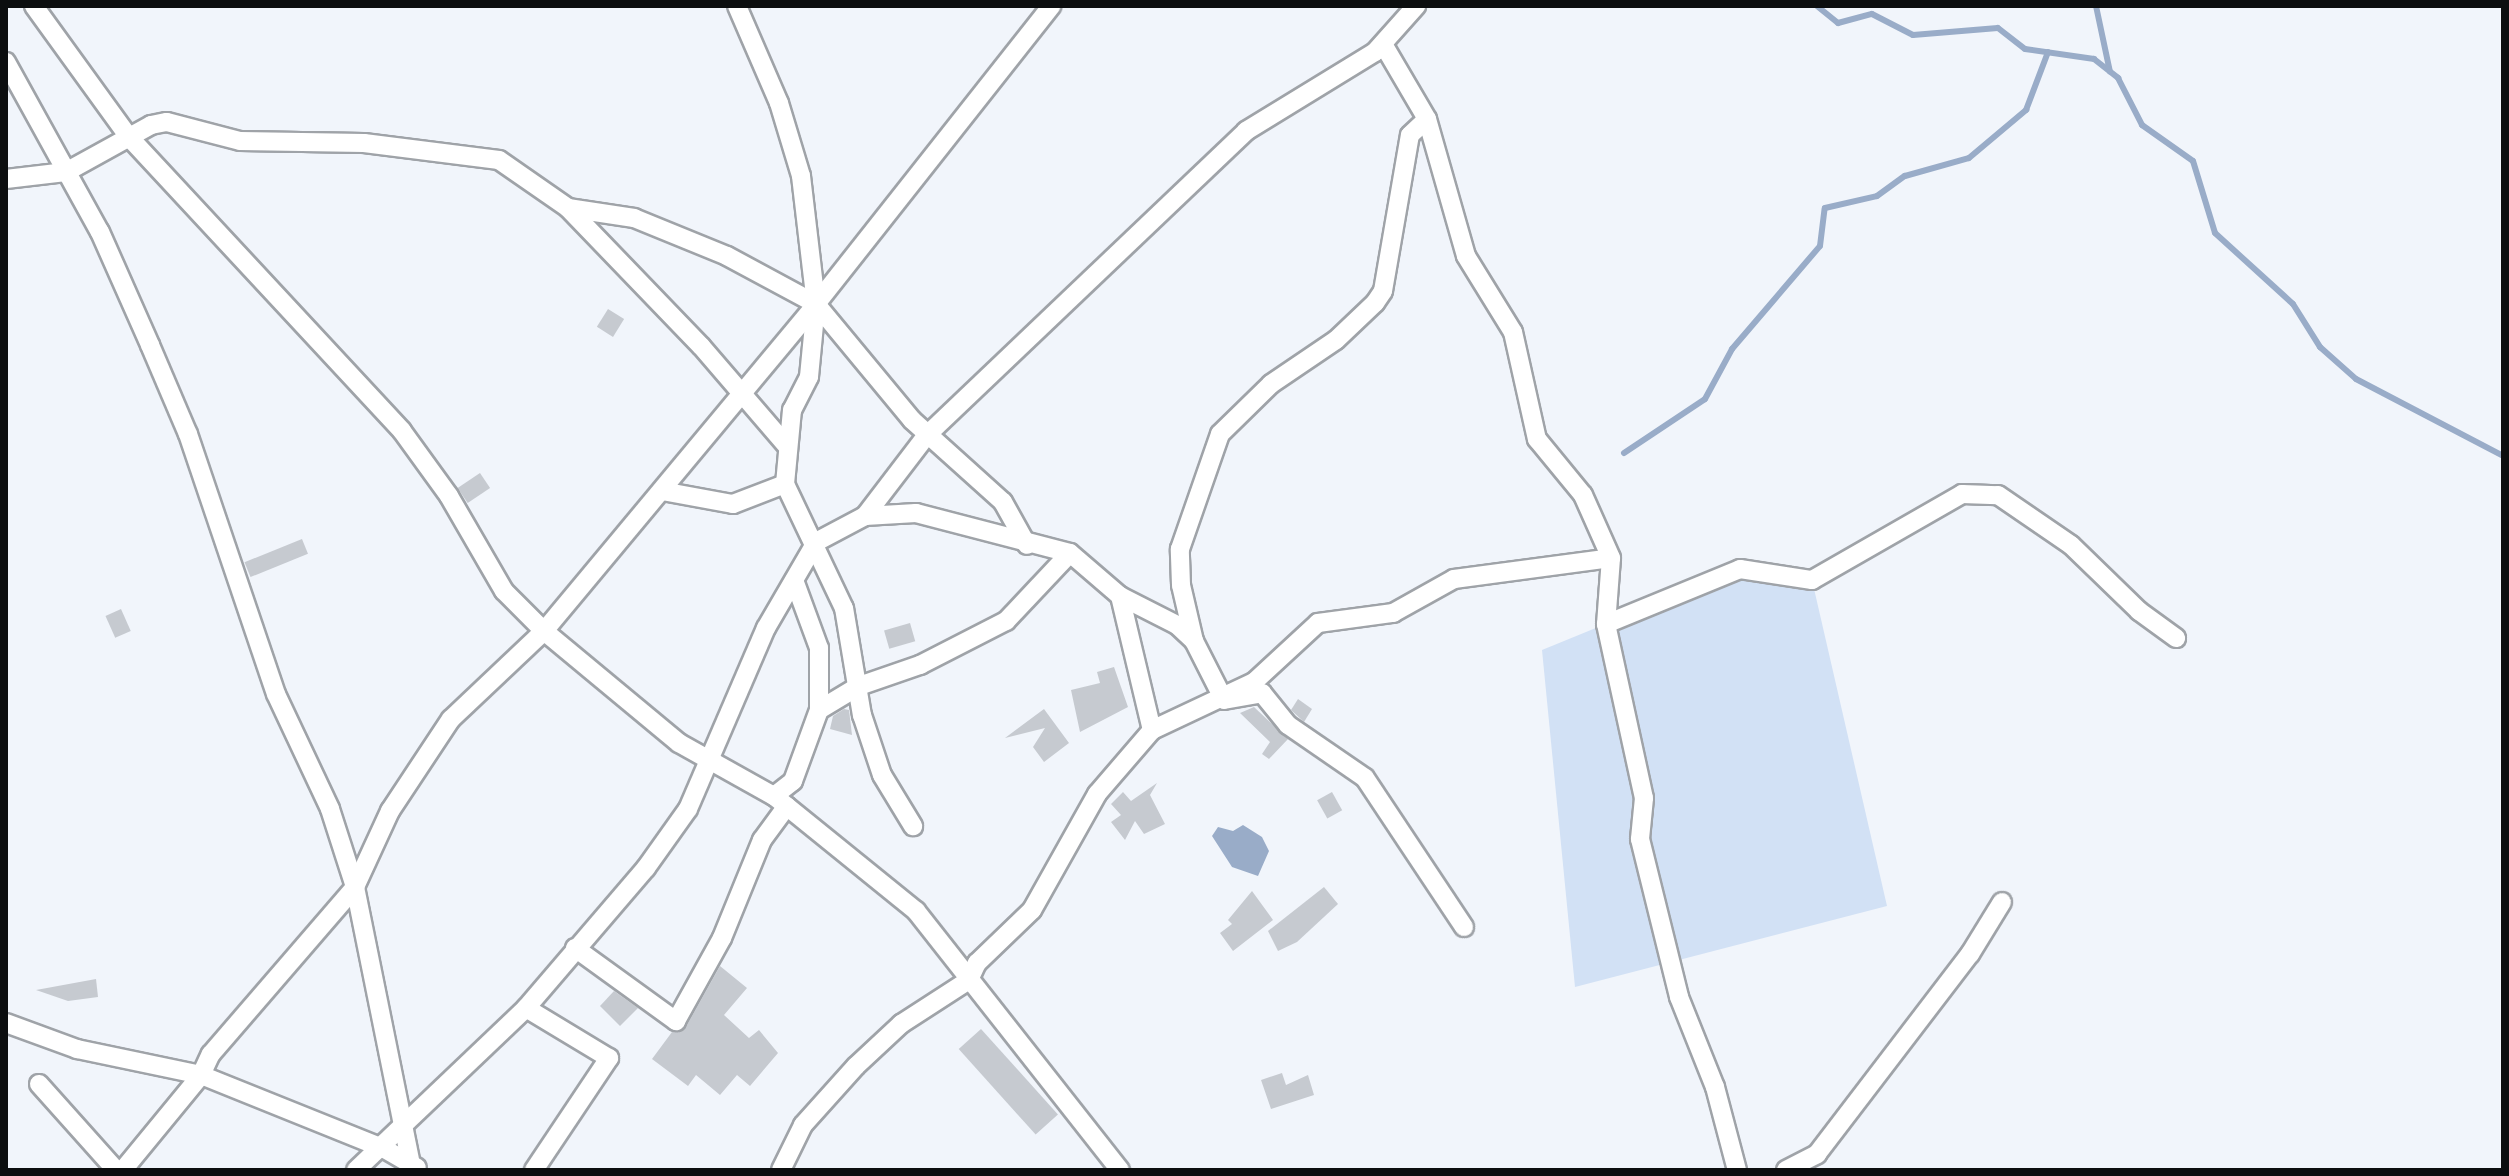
<!DOCTYPE html>
<style>
body{margin:0}
#map{position:relative;width:2509px;height:1176px;overflow:hidden;background:#f1f5fb;font-family:"Asap Condensed",sans-serif}
div>[style]{position:absolute}
.green>*{inset:0;background:#d2e1f5}
.water>*{inset:0;background:#99acc8}
.stream>*{height:6px;margin:-3px;padding:0 3px;transform-origin:3px;border-radius:3px;background:#99acc8}
.building>*{inset:0;background:#c6cad0;transform-origin:0 0}
.roads{filter:drop-shadow(2px 0 #9fa3a8) drop-shadow(-2px 0 #9fa3a8) drop-shadow(0 2px #9fa3a8) drop-shadow(0 -2px #9fa3a8)}
.minor>*{height:18px;margin:-9px;padding:0 9px;transform-origin:9px;border-radius:9px;background:#fff}
span{translate:-50% -50%;white-space:nowrap;text-align:center;line-height:1.15;-webkit-text-stroke:6px #fff;paint-order:stroke}
.frame{position:absolute;inset:0;border:8px solid #0c0e0f;pointer-events:none}
</style>
<div id="map">
<div class="green">
<i style="clip-path:polygon(1740px 569px,1812px 580px,1887px 906px,1575px 987px,1542px 650px)"></i>
</div>
<div class="water">
<i style="clip-path:polygon(1243px 825px,1262px 837px,1269px 851px,1258px 876px,1232px 867px,1212px 836px,1218px 827px,1233px 831px)"></i>
</div>
<div class="stream">
<i style="left:1817px;top:6px;width:27px;rotate:39deg"></i>
<i style="left:1838px;top:23px;width:35px;rotate:-15deg"></i>
<i style="left:1872px;top:14px;width:46px;rotate:27.1deg"></i>
<i style="left:1913px;top:35px;width:85px;rotate:-4.7deg"></i>
<i style="left:1998px;top:28px;width:34px;rotate:38deg"></i>
<i style="left:2025px;top:49px;width:70px;rotate:8.2deg"></i>
<i style="left:2094px;top:59px;width:31px;rotate:38deg"></i>
<i style="left:2118px;top:78px;width:53px;rotate:62.9deg"></i>
<i style="left:2142px;top:125px;width:62px;rotate:35.2deg"></i>
<i style="left:2193px;top:161px;width:75px;rotate:73deg"></i>
<i style="left:2215px;top:233px;width:105px;rotate:42.3deg"></i>
<i style="left:2293px;top:304px;width:51px;rotate:57.9deg"></i>
<i style="left:2320px;top:347px;width:48px;rotate:41.6deg"></i>
<i style="left:2356px;top:379px;width:166px;rotate:27.6deg"></i>
<i style="left:2096px;top:6px;width:67px;rotate:78deg"></i>
<i style="left:1624px;top:453px;width:97px;rotate:-33.7deg"></i>
<i style="left:1705px;top:399px;width:57px;rotate:-61.6deg"></i>
<i style="left:1732px;top:349px;width:135px;rotate:-49.5deg"></i>
<i style="left:1820px;top:246px;width:38px;rotate:-83deg"></i>
<i style="left:1825px;top:208px;width:53px;rotate:-13deg"></i>
<i style="left:1877px;top:196px;width:34px;rotate:-36deg"></i>
<i style="left:1905px;top:176px;width:66px;rotate:-15.7deg"></i>
<i style="left:1969px;top:158px;width:75px;rotate:-40.1deg"></i>
<i style="left:2026px;top:110px;width:62px;rotate:-69.2deg"></i>
</div>
<div class="building">
<i style="left:608px;top:309px;width:19px;height:21px;rotate:32deg"></i>
<i style="left:480px;top:473px;width:18px;height:27px;rotate:56deg"></i>
<i style="left:302px;top:539px;width:16px;height:62px;rotate:68deg"></i>
<i style="left:121px;top:609px;width:24px;height:17px;rotate:66deg"></i>
<i style="left:910px;top:623px;width:19px;height:27px;rotate:74deg"></i>
<i style="clip-path:polygon(1114px 667px,1128px 707px,1080px 732px,1071px 690px,1100px 683px,1097px 672px)"></i>
<i style="clip-path:polygon(1298px 699px,1312px 709px,1304px 722px,1291px 710px)"></i>
<i style="clip-path:polygon(1254px 707px,1288px 739px,1269px 759px,1262px 754px,1270px 742px,1240px 713px)"></i>
<i style="clip-path:polygon(844px 709px,849px 710px,852px 735px,830px 729px,833px 716px)"></i>
<i style="clip-path:polygon(1044px 709px,1069px 743px,1044px 762px,1033px 747px,1045px 728px,1005px 738px)"></i>
<i style="clip-path:polygon(1157px 783px,1150px 795px,1165px 824px,1144px 834px,1135px 821px,1125px 840px,1111px 822px,1121px 815px,1111px 804px,1123px 792px,1131px 801px)"></i>
<i style="left:1332px;top:792px;width:21px;height:17px;rotate:61deg"></i>
<i style="clip-path:polygon(1324px 887px,1338px 904px,1297px 942px,1278px 951px,1268px 931px)"></i>
<i style="clip-path:polygon(1252px 891px,1273px 920px,1233px 951px,1220px 933px,1232px 924px,1228px 920px)"></i>
<i style="clip-path:polygon(720px 966px,747px 988px,724px 1015px,749px 1038px,759px 1030px,778px 1053px,750px 1086px,737px 1075px,720px 1095px,696px 1075px,688px 1086px,652px 1059px,672px 1032px,686px 1027px)"></i>
<i style="clip-path:polygon(96px 979px,98px 997px,68px 1001px,36px 990px)"></i>
<i style="clip-path:polygon(614px 991px,638px 1008px,620px 1026px,600px 1006px)"></i>
<i style="left:981px;top:1029px;width:115px;height:30px;rotate:48deg"></i>
<i style="clip-path:polygon(1282px 1073px,1286px 1085px,1308px 1075px,1314px 1095px,1271px 1109px,1261px 1080px)"></i>
</div>
<div class="roads">
<div class="minor">
<i style="left:34px;top:6px;width:162px;rotate:54.1deg"></i>
<i style="left:129px;top:137px;width:401px;rotate:47.1deg"></i>
<i style="left:402px;top:431px;width:80px;rotate:54.1deg"></i>
<i style="left:449px;top:496px;width:110px;rotate:59.9deg"></i>
<i style="left:504px;top:591px;width:57px;rotate:45deg"></i>
<i style="left:544px;top:631px;width:175px;rotate:39.7deg"></i>
<i style="left:679px;top:743px;width:109px;rotate:29.2deg"></i>
<i style="left:774px;top:796px;width:183px;rotate:39deg"></i>
<i style="left:916px;top:911px;width:330px;rotate:51.8deg"></i>
<i style="left:737px;top:6px;width:106px;rotate:66.6deg"></i>
<i style="left:779px;top:103px;width:76px;rotate:73.2deg"></i>
<i style="left:801px;top:176px;width:129px;rotate:83.3deg"></i>
<i style="left:816px;top:304px;width:73px;rotate:95.5deg"></i>
<i style="left:809px;top:377px;width:37px;rotate:117deg"></i>
<i style="left:792px;top:410px;width:74px;rotate:95.4deg"></i>
<i style="left:785px;top:484px;width:137px;rotate:64.6deg"></i>
<i style="left:844px;top:608px;width:109px;rotate:80.5deg"></i>
<i style="left:862px;top:715px;width:63px;rotate:71.6deg"></i>
<i style="left:882px;top:775px;width:60px;rotate:58.7deg"></i>
<i style="left:1383px;top:44px;width:87px;rotate:59.6deg"></i>
<i style="left:1427px;top:119px;width:142px;rotate:74.1deg"></i>
<i style="left:1466px;top:256px;width:89px;rotate:58.3deg"></i>
<i style="left:1513px;top:332px;width:110px;rotate:77.4deg"></i>
<i style="left:1537px;top:439px;width:72px;rotate:50.6deg"></i>
<i style="left:1583px;top:495px;width:69px;rotate:66deg"></i>
<i style="left:1611px;top:558px;width:66px;rotate:94.3deg"></i>
<i style="left:1606px;top:624px;width:178px;rotate:77.7deg"></i>
<i style="left:1644px;top:798px;width:41px;rotate:95.6deg"></i>
<i style="left:1640px;top:839px;width:163px;rotate:76.1deg"></i>
<i style="left:1679px;top:997px;width:97px;rotate:68.2deg"></i>
<i style="left:1715px;top:1087px;width:86px;rotate:75.2deg"></i>
<i style="left:6px;top:62px;width:194px;rotate:61.1deg"></i>
<i style="left:100px;top:232px;width:124px;rotate:66.1deg"></i>
<i style="left:150px;top:345px;width:97px;rotate:66.9deg"></i>
<i style="left:188px;top:434px;width:274px;rotate:71.3deg"></i>
<i style="left:276px;top:694px;width:127px;rotate:64.8deg"></i>
<i style="left:330px;top:809px;width:82px;rotate:72.2deg"></i>
<i style="left:355px;top:887px;width:289px;rotate:78.6deg"></i>
<i style="left:6px;top:179px;width:60px;rotate:-6.7deg"></i>
<i style="left:66px;top:172px;width:97px;rotate:-28.9deg"></i>
<i style="left:151px;top:125px;width:16px;rotate:-11deg"></i>
<i style="left:167px;top:122px;width:75px;rotate:14.6deg"></i>
<i style="left:240px;top:141px;width:124px;rotate:0.9deg"></i>
<i style="left:364px;top:143px;width:136px;rotate:7.2deg"></i>
<i style="left:499px;top:160px;width:84px;rotate:34.8deg"></i>
<i style="left:568px;top:208px;width:192px;rotate:46.1deg"></i>
<i style="left:701px;top:346px;width:133px;rotate:49.3deg"></i>
<i style="left:568px;top:208px;width:67px;rotate:8.6deg"></i>
<i style="left:634px;top:218px;width:100px;rotate:22.2deg"></i>
<i style="left:727px;top:256px;width:101px;rotate:28.3deg"></i>
<i style="left:816px;top:304px;width:151px;rotate:50.4deg"></i>
<i style="left:912px;top:420px;width:122px;rotate:42deg"></i>
<i style="left:1003px;top:502px;width:49px;rotate:60.8deg"></i>
<i style="left:662px;top:491px;width:72px;rotate:10.4deg"></i>
<i style="left:733px;top:504px;width:56px;rotate:-21deg"></i>
<i style="left:865px;top:516px;width:51px;rotate:-3.4deg"></i>
<i style="left:916px;top:513px;width:159px;rotate:14.6deg"></i>
<i style="left:1070px;top:553px;width:66px;rotate:40.7deg"></i>
<i style="left:1120px;top:596px;width:64px;rotate:27deg"></i>
<i style="left:1177px;top:625px;width:23px;rotate:43deg"></i>
<i style="left:1194px;top:641px;width:66px;rotate:63deg"></i>
<i style="left:1224px;top:700px;width:39px;rotate:-10deg"></i>
<i style="left:1262px;top:693px;width:41px;rotate:50.9deg"></i>
<i style="left:1288px;top:725px;width:93px;rotate:34.5deg"></i>
<i style="left:1365px;top:778px;width:179px;rotate:56.4deg"></i>
<i style="left:1120px;top:596px;width:138px;rotate:76.6deg"></i>
<i style="left:1606px;top:624px;width:145px;rotate:-22.3deg"></i>
<i style="left:1740px;top:569px;width:73px;rotate:8.7deg"></i>
<i style="left:1812px;top:580px;width:173px;rotate:-29.8deg"></i>
<i style="left:1962px;top:494px;width:36px;rotate:2deg"></i>
<i style="left:1998px;top:495px;width:88px;rotate:34.4deg"></i>
<i style="left:2071px;top:545px;width:95px;rotate:44.1deg"></i>
<i style="left:2139px;top:611px;width:46px;rotate:36.1deg"></i>
<i style="left:1194px;top:641px;width:57px;rotate:-103.1deg"></i>
<i style="left:1181px;top:585px;width:36px;rotate:-92deg"></i>
<i style="left:1180px;top:549px;width:122px;rotate:-70.8deg"></i>
<i style="left:1220px;top:434px;width:71px;rotate:-44.4deg"></i>
<i style="left:1271px;top:384px;width:78px;rotate:-34.1deg"></i>
<i style="left:1336px;top:340px;width:54px;rotate:-43.5deg"></i>
<i style="left:1375px;top:303px;width:14px;rotate:-56deg"></i>
<i style="left:1383px;top:291px;width:158px;rotate:-80.2deg"></i>
<i style="left:1410px;top:135px;width:23px;rotate:-43deg"></i>
<i style="left:819px;top:710px;width:47px;rotate:-31deg"></i>
<i style="left:859px;top:686px;width:65px;rotate:-19deg"></i>
<i style="left:920px;top:665px;width:97px;rotate:-27.1deg"></i>
<i style="left:1006px;top:621px;width:93px;rotate:-46.7deg"></i>
<i style="left:774px;top:796px;width:24px;rotate:-38deg"></i>
<i style="left:793px;top:781px;width:76px;rotate:-69.9deg"></i>
<i style="left:819px;top:710px;width:62px;rotate:-90deg"></i>
<i style="left:819px;top:648px;width:72px;rotate:-110.2deg"></i>
<i style="left:575px;top:948px;width:125px;rotate:35.9deg"></i>
<i style="left:676px;top:1021px;width:95px;rotate:-61deg"></i>
<i style="left:722px;top:938px;width:106px;rotate:-67.8deg"></i>
<i style="left:762px;top:840px;width:42px;rotate:-53.7deg"></i>
<i style="left:526px;top:1008px;width:97px;rotate:31.1deg"></i>
<i style="left:609px;top:1058px;width:135px;rotate:123.8deg"></i>
<i style="left:6px;top:1023px;width:76px;rotate:20.1deg"></i>
<i style="left:77px;top:1049px;width:127px;rotate:11.8deg"></i>
<i style="left:201px;top:1075px;width:196px;rotate:21.9deg"></i>
<i style="left:383px;top:1148px;width:39px;rotate:30deg"></i>
<i style="left:39px;top:1084px;width:115px;rotate:48.2deg"></i>
<i style="left:123px;top:1170px;width:123px;rotate:-50.6deg"></i>
<i style="left:201px;top:1075px;width:23px;rotate:-65deg"></i>
<i style="left:211px;top:1054px;width:221px;rotate:-49.2deg"></i>
<i style="left:355px;top:887px;width:84px;rotate:-65.3deg"></i>
<i style="left:390px;top:811px;width:110px;rotate:-56.5deg"></i>
<i style="left:451px;top:719px;width:128px;rotate:-43.4deg"></i>
<i style="left:544px;top:631px;width:425px;rotate:-50.2deg"></i>
<i style="left:816px;top:304px;width:380px;rotate:-51.7deg"></i>
<i style="left:356px;top:1170px;width:235px;rotate:-43.6deg"></i>
<i style="left:526px;top:1008px;width:184px;rotate:-49.4deg"></i>
<i style="left:646px;top:868px;width:72px;rotate:-54.6deg"></i>
<i style="left:688px;top:809px;width:197px;rotate:-66.7deg"></i>
<i style="left:766px;top:628px;width:99px;rotate:-59.8deg"></i>
<i style="left:816px;top:542px;width:55px;rotate:-28deg"></i>
<i style="left:865px;top:516px;width:102px;rotate:-52.6deg"></i>
<i style="left:927px;top:435px;width:441px;rotate:-43.6deg"></i>
<i style="left:1246px;top:131px;width:151px;rotate:-31.5deg"></i>
<i style="left:1375px;top:52px;width:62px;rotate:-48.3deg"></i>
<i style="left:781px;top:1170px;width:50px;rotate:-63.9deg"></i>
<i style="left:803px;top:1125px;width:79px;rotate:-48.1deg"></i>
<i style="left:856px;top:1066px;width:62px;rotate:-43deg"></i>
<i style="left:901px;top:1024px;width:81px;rotate:-32.9deg"></i>
<i style="left:969px;top:980px;width:19px;rotate:-65deg"></i>
<i style="left:977px;top:963px;width:76px;rotate:-43.9deg"></i>
<i style="left:1032px;top:910px;width:133px;rotate:-60.7deg"></i>
<i style="left:1097px;top:794px;width:84px;rotate:-49.3deg"></i>
<i style="left:1152px;top:730px;width:113px;rotate:-25.2deg"></i>
<i style="left:1254px;top:682px;width:87px;rotate:-42.7deg"></i>
<i style="left:1318px;top:623px;width:76px;rotate:-7.6deg"></i>
<i style="left:1393px;top:613px;width:70px;rotate:-29.1deg"></i>
<i style="left:1454px;top:579px;width:158px;rotate:-7.6deg"></i>
<i style="left:1786px;top:1170px;width:35px;rotate:-27deg"></i>
<i style="left:1817px;top:1154px;width:252px;rotate:-52.6deg"></i>
<i style="left:1970px;top:954px;width:61px;rotate:-58.4deg"></i>
</div>
</div>
<div class="frame"></div>
</div>
